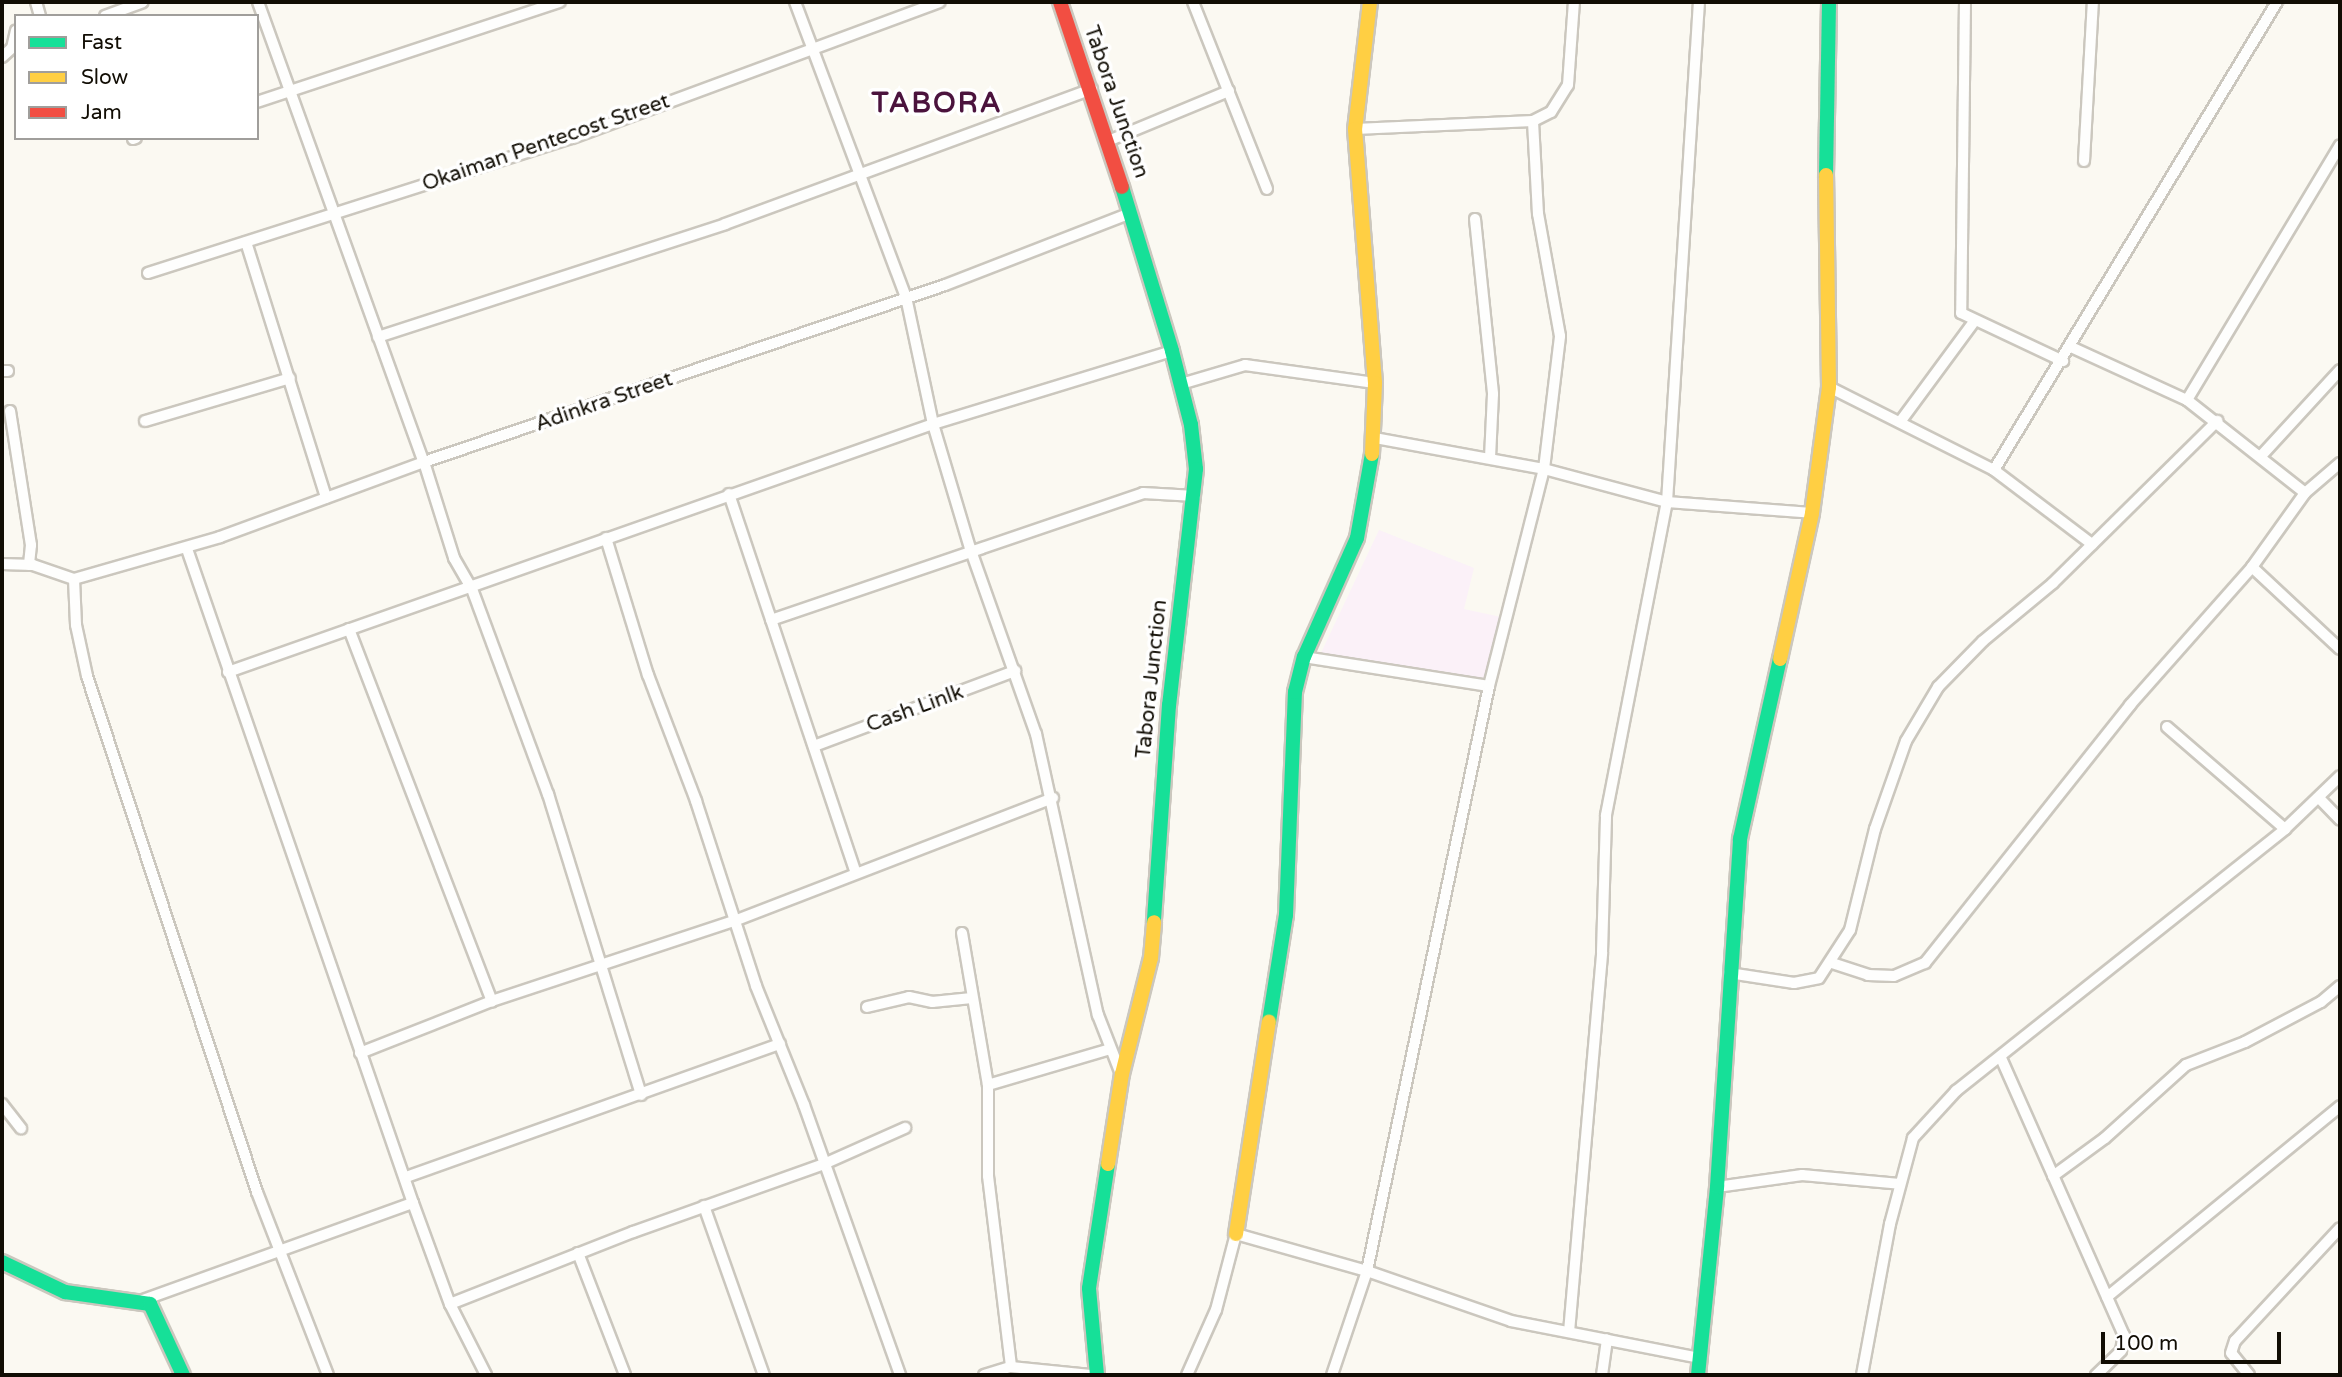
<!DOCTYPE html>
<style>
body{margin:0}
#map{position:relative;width:2342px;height:1377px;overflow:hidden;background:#fbf9f2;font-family:"Varela Round",sans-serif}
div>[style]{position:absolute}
.education>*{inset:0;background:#fbf1f8}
.roads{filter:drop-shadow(2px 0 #cbc7be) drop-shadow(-2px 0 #cbc7be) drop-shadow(0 2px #cbc7be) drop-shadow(0 -2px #cbc7be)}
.street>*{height:10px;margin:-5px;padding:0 5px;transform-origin:5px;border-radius:5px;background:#fefefd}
.fast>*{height:14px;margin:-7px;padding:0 7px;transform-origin:7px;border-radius:7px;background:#16e098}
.slow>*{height:14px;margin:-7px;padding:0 7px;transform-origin:7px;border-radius:7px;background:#ffcf43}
.jam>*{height:14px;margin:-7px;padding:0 7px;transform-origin:7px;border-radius:7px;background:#f24e42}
span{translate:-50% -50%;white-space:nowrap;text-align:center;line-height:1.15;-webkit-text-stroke:7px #fff;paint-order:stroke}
.street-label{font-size:21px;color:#110d04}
.district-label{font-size:28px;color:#4b133d;font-weight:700;letter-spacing:2px}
.frame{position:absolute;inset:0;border:4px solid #110d04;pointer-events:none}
.legend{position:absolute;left:14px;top:14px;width:245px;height:126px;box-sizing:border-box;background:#fff;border:2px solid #a09e9b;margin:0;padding:9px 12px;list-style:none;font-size:21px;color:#110d04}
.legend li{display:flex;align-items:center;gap:14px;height:35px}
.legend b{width:35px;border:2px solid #a09e9b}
.scale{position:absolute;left:2101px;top:1332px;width:180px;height:32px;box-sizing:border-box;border:4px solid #110d04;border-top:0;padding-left:9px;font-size:21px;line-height:24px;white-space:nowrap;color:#110d04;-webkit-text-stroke:5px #fff;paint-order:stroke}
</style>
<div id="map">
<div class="education">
<i style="clip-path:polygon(1379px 530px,1474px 568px,1464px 609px,1501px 617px,1486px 683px,1320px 655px)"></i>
</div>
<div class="roads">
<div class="street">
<i style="left:36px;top:2px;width:15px;rotate:74deg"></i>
<i style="left:258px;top:2px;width:489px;rotate:70.2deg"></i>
<i style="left:424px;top:462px;width:101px;rotate:72.6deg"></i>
<i style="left:454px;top:558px;width:36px;rotate:60deg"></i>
<i style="left:472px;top:589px;width:219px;rotate:69.7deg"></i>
<i style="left:548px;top:794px;width:315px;rotate:72.8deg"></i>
<i style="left:795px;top:2px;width:315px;rotate:69.4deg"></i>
<i style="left:906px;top:297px;width:130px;rotate:78deg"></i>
<i style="left:933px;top:424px;width:129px;rotate:73.4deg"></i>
<i style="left:970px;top:548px;width:197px;rotate:70.5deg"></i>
<i style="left:1036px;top:734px;width:288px;rotate:77.6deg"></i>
<i style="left:1098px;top:1015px;width:63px;rotate:68.7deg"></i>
<i style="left:1193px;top:2px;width:201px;rotate:68.4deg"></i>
<i style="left:1965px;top:2px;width:311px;rotate:90.7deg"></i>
<i style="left:1961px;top:313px;width:113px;rotate:25.2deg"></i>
<i style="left:105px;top:16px;width:40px;rotate:-20.2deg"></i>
<i style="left:2px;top:57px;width:13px;rotate:-42deg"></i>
<i style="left:12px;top:48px;width:18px;rotate:-77deg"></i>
<i style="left:257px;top:102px;width:319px;rotate:-18.3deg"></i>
<i style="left:1355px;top:129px;width:178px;rotate:-2.6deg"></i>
<i style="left:1533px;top:121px;width:20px;rotate:-27deg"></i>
<i style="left:1551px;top:112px;width:32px;rotate:-58deg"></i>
<i style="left:1568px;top:85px;width:83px;rotate:-85.9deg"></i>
<i style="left:133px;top:139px;width:3px;rotate:-18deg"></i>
<i style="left:1108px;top:141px;width:131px;rotate:-22.5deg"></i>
<i style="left:2084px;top:161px;width:159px;rotate:-86.8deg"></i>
<i style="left:1475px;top:219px;width:176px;rotate:84.1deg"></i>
<i style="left:1493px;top:394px;width:63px;rotate:92.7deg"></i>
<i style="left:246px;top:242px;width:268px;rotate:72.6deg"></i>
<i style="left:148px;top:273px;width:445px;rotate:-17.7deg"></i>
<i style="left:572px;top:138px;width:392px;rotate:-20.3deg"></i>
<i style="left:378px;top:337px;width:365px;rotate:-18deg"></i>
<i style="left:725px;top:224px;width:391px;rotate:-20.2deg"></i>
<i style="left:2071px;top:347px;width:128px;rotate:24.6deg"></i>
<i style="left:2187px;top:400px;width:297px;rotate:-59deg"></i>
<i style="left:2px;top:371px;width:6px"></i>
<i style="left:1181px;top:384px;width:67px;rotate:-16.5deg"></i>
<i style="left:1245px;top:365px;width:131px;rotate:7.9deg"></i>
<i style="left:1829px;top:387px;width:185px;rotate:26.7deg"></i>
<i style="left:1994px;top:470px;width:123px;rotate:37.1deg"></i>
<i style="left:2187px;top:400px;width:150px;rotate:38.2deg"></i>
<i style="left:2305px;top:493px;width:91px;rotate:125.6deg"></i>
<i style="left:2252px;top:567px;width:120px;rotate:43deg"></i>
<i style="left:10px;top:411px;width:136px;rotate:81.1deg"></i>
<i style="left:31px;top:545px;width:20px;rotate:96deg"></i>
<i style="left:145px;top:421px;width:151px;rotate:-16.5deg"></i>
<i style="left:1900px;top:422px;width:123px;rotate:-53.6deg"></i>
<i style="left:1375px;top:438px;width:172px;rotate:10.4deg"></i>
<i style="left:1544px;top:469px;width:134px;rotate:-83.1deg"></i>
<i style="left:1560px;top:336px;width:124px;rotate:-100.2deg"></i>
<i style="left:1538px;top:214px;width:93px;rotate:-93.1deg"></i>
<i style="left:2261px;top:456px;width:117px;rotate:-47.4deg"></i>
<i style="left:1994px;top:470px;width:547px;rotate:-58.84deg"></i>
<i style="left:2305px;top:493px;width:46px;rotate:-40.6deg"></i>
<i style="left:729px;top:494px;width:397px;rotate:71.5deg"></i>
<i style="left:606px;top:538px;width:143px;rotate:73deg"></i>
<i style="left:648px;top:675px;width:135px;rotate:69.1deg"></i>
<i style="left:696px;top:801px;width:194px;rotate:72deg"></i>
<i style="left:756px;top:986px;width:128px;rotate:68deg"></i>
<i style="left:804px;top:1105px;width:287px;rotate:70.4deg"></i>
<i style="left:187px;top:549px;width:692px;rotate:70.94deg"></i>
<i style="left:413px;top:1203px;width:108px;rotate:69.9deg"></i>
<i style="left:450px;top:1304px;width:80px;rotate:63.1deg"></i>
<i style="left:2px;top:564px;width:31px;rotate:2deg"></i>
<i style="left:33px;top:565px;width:43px;rotate:18.9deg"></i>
<i style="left:74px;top:579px;width:152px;rotate:-16deg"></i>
<i style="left:220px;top:537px;width:217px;rotate:-20.2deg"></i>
<i style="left:424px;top:462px;width:550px;rotate:-18.76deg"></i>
<i style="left:945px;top:285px;width:199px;rotate:-21.2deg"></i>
<i style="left:74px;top:579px;width:46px;rotate:87.5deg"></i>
<i style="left:76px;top:625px;width:52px;rotate:77.8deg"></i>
<i style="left:87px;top:676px;width:543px;rotate:71.77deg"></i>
<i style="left:257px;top:1192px;width:196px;rotate:68.8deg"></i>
<i style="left:771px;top:620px;width:393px;rotate:-18.8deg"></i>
<i style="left:1143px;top:493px;width:52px;rotate:3.3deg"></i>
<i style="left:349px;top:629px;width:399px;rotate:69deg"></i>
<i style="left:1304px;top:657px;width:187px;rotate:8.9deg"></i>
<i style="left:228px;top:672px;width:747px;rotate:-19.38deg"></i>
<i style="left:933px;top:424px;width:250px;rotate:-17deg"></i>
<i style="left:2167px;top:727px;width:156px;rotate:40.8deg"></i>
<i style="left:814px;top:746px;width:215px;rotate:-20.5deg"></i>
<i style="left:2319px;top:798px;width:30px;rotate:46deg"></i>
<i style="left:962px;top:933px;width:154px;rotate:80.3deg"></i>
<i style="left:988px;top:1085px;width:91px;rotate:90deg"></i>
<i style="left:988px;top:1176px;width:192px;rotate:83.1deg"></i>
<i style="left:1832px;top:963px;width:38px;rotate:18deg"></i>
<i style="left:1868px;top:975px;width:26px;rotate:2deg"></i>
<i style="left:1894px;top:976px;width:34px;rotate:-23deg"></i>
<i style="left:1925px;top:963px;width:330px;rotate:-51.5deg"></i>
<i style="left:2130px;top:705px;width:184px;rotate:-48.5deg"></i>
<i style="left:1729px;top:973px;width:66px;rotate:8.7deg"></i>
<i style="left:1794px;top:983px;width:25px;rotate:-11deg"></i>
<i style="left:1819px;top:978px;width:57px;rotate:-57.1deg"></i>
<i style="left:1850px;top:930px;width:104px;rotate:-76.1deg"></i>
<i style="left:1875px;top:829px;width:93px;rotate:-70.6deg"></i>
<i style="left:1906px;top:741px;width:63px;rotate:-59.3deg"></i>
<i style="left:1938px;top:687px;width:64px;rotate:-45.6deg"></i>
<i style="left:1983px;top:641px;width:91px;rotate:-39.6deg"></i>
<i style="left:2053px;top:583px;width:231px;rotate:-44.6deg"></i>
<i style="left:867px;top:1007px;width:43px;rotate:-13.4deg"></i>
<i style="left:909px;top:997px;width:24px;rotate:12deg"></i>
<i style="left:932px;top:1002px;width:40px;rotate:-5.7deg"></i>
<i style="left:360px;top:1053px;width:142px;rotate:-21.5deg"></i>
<i style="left:492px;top:1001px;width:255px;rotate:-18.3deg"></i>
<i style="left:734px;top:921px;width:342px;rotate:-21.1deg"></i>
<i style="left:2001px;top:1058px;width:303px;rotate:66.1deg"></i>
<i style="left:2124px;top:1335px;width:16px;rotate:101deg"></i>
<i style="left:2121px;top:1351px;width:35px;rotate:136deg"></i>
<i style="left:988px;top:1085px;width:127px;rotate:-16.4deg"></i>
<i style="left:2px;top:1104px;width:31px;rotate:52deg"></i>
<i style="left:2053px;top:1176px;width:64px;rotate:-36.2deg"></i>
<i style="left:2105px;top:1138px;width:109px;rotate:-42deg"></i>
<i style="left:2186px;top:1065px;width:63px;rotate:-21.3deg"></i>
<i style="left:2245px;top:1042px;width:86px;rotate:-27.8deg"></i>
<i style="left:2321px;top:1002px;width:25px;rotate:-40deg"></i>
<i style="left:406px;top:1177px;width:397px;rotate:-19.6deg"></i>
<i style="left:1717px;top:1187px;width:86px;rotate:-8deg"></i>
<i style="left:1802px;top:1175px;width:98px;rotate:5.2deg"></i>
<i style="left:704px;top:1206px;width:179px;rotate:70.5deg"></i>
<i style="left:578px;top:1253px;width:131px;rotate:68.9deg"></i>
<i style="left:2107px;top:1297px;width:301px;rotate:-39.3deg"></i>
<i style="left:143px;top:1300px;width:287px;rotate:-19.8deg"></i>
<i style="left:450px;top:1304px;width:197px;rotate:-21.5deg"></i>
<i style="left:633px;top:1232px;width:203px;rotate:-19.6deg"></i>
<i style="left:824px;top:1164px;width:89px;rotate:-24deg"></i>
<i style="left:1569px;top:1332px;width:381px;rotate:-85deg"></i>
<i style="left:1602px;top:952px;width:137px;rotate:-88.3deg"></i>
<i style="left:1606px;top:815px;width:319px;rotate:-79deg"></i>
<i style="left:1667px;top:502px;width:501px;rotate:-86.34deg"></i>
<i style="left:984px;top:1375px;width:28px;rotate:-17deg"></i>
<i style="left:1011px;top:1367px;width:80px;rotate:5.7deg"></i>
<i style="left:1187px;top:1375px;width:71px;rotate:-66deg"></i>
<i style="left:1216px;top:1310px;width:79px;rotate:-75.3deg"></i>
<i style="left:1236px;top:1234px;width:136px;rotate:15.8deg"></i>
<i style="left:1367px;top:1271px;width:152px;rotate:19.1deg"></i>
<i style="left:1511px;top:1321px;width:193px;rotate:11.1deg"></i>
<i style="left:1332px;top:1375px;width:110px;rotate:-71.4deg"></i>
<i style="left:1367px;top:1271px;width:598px;rotate:-78.22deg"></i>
<i style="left:1489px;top:686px;width:224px;rotate:-75.8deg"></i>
<i style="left:1544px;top:469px;width:127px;rotate:15deg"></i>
<i style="left:1667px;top:502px;width:145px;rotate:4.3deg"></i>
<i style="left:1602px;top:1375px;width:36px;rotate:-82deg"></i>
<i style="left:1862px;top:1375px;width:154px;rotate:-79.5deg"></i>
<i style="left:1890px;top:1224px;width:89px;rotate:-75deg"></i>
<i style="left:1913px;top:1138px;width:64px;rotate:-47.5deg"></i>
<i style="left:1956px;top:1091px;width:421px;rotate:-38.5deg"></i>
<i style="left:2285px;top:829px;width:76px;rotate:-43.9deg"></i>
<i style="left:2249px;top:1375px;width:28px;rotate:-129deg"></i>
<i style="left:2231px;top:1353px;width:13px;rotate:-72deg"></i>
<i style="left:2235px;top:1341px;width:154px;rotate:-47.1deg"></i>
</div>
<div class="fast">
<i style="left:1826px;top:175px;width:173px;rotate:-89deg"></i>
<i style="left:1122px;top:187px;width:171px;rotate:73deg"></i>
<i style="left:1172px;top:351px;width:76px;rotate:75.6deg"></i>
<i style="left:1191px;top:425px;width:44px;rotate:83.5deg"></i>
<i style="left:1196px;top:469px;width:238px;rotate:96.5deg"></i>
<i style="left:1169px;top:705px;width:218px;rotate:94deg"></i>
<i style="left:1269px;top:1022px;width:108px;rotate:-81deg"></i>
<i style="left:1286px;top:915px;width:223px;rotate:-87.7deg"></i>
<i style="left:1295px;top:692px;width:36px;rotate:-76deg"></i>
<i style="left:1304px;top:657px;width:130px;rotate:-66deg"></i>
<i style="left:1357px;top:538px;width:85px;rotate:-79.9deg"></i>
<i style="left:2px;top:1262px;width:70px;rotate:25.5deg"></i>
<i style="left:65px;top:1292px;width:86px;rotate:8deg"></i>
<i style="left:150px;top:1304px;width:78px;rotate:65.1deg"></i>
<i style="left:1097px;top:1375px;width:87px;rotate:-95.3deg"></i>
<i style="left:1089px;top:1288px;width:125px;rotate:-81.3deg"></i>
<i style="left:1698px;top:1375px;width:189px;rotate:-84.2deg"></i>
<i style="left:1717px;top:1187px;width:349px;rotate:-86.2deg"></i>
<i style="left:1740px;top:839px;width:184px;rotate:-77.5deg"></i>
</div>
<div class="slow">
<i style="left:1370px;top:2px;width:128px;rotate:96.7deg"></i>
<i style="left:1355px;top:129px;width:255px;rotate:85.5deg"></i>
<i style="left:1375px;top:383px;width:71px;rotate:92.4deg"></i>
<i style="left:1780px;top:659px;width:149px;rotate:-77.6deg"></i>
<i style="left:1812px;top:513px;width:127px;rotate:-82.3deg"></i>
<i style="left:1829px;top:387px;width:212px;rotate:-90.8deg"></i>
<i style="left:1108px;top:1164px;width:91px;rotate:-81.2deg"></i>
<i style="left:1122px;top:1074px;width:120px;rotate:-76deg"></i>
<i style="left:1151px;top:958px;width:36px;rotate:-85deg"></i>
<i style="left:1236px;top:1234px;width:215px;rotate:-81.2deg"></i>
</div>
<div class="jam">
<i style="left:1060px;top:2px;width:195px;rotate:71.5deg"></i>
</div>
</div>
<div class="street-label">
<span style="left:1116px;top:102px;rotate:71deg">Tabora Junction</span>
<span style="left:546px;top:143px;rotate:-19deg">Okaiman Pentecost Street</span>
<span style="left:604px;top:402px;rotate:-19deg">Adinkra Street</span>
<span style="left:1152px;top:679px;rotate:-84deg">Tabora Junction</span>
<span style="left:915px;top:709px;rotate:-20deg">Cash Linlk</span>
</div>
<div class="district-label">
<span style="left:937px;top:103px">TABORA</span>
</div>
<div class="frame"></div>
<ul class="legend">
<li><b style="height:9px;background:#16e098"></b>Fast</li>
<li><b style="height:9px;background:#ffcf43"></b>Slow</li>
<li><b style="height:9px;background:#f24e42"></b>Jam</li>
</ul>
<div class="scale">100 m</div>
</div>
